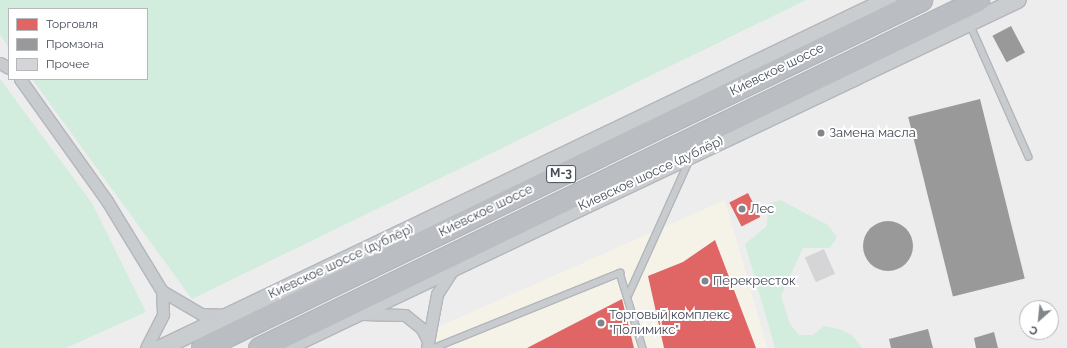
<!DOCTYPE html>
<meta charset="utf-8">
<style>
body{margin:0}
#map{position:relative;width:1067px;height:348px;overflow:hidden;background:#eeeded;font-family:Raleway,sans-serif}
div>[style]{position:absolute}
.commercial>*{inset:0;background:#f5f2e8}
.green>*{inset:0;background:#d2ecde}
.shops>*{inset:0;background:#e06666;transform-origin:0 0}
.industry>*{inset:0;background:#999;transform-origin:0 0}
.round{border-radius:50%}
.building>*{inset:0;background:#d5d5d7;transform-origin:0 0}
.roads{filter:drop-shadow(1px 0 #b3b6bc) drop-shadow(-1px 0 #b3b6bc) drop-shadow(0 1px #b3b6bc) drop-shadow(0 -1px #b3b6bc)}
.lane>*{height:5.5px;margin:-2.75px;padding:0 2.75px;transform-origin:2.75px;border-radius:2.75px;background:#c9ccce}
.street>*{height:11px;margin:-5.5px;padding:0 5.5px;transform-origin:5.5px;border-radius:5.5px;background:#c9ccce}
.secondary>*{height:16px;margin:-8px;padding:0 8px;transform-origin:8px;border-radius:8px;background:#cacdcf}
.highway>*{height:21px;margin:-10.5px;padding:0 10.5px;transform-origin:10.5px;border-radius:10.5px;background:#babec3}
.dots>*{width:11px;height:11px;translate:-50% -50%;box-sizing:border-box;border:2px solid #fff;border-radius:50%}
span{translate:-50% -50%;white-space:nowrap;text-align:center;line-height:1.15;-webkit-text-stroke:4px #fff;paint-order:stroke}
.shield-label span{padding:1px 3px;background:#fff;border:1px solid;border-radius:3px;-webkit-text-stroke-width:0}
.shield-label{font-size:12px;color:#464d58;font-weight:700}
.street-label{font-size:13px;color:#464d58}
.poi-label{font-size:13px;color:#464d58}
.left{translate:0 -50%;text-align:left}
.legend{position:absolute;left:8px;top:8px;width:140px;height:72px;box-sizing:border-box;background:#fff;border:1px solid #b5b8bc;margin:0;padding:5px 7px;list-style:none;font-size:12px;color:#464d58}
.legend li{display:flex;align-items:center;gap:8px;height:20px}
.legend b{width:20px;border:1px solid #b5b8bc}
.north{position:absolute;left:1019px;top:300px;width:40px;height:40px;box-sizing:border-box;background:#fff;border:1px solid #b5b8bc;border-radius:50%;rotate:207deg;font-size:11px;font-weight:700;line-height:16px;text-align:center;color:#464d58}
.north::after{content:'';display:block;margin:auto;width:14px;height:18px;background:#81858c;clip-path:polygon(50% 0,100% 100%,50% 72%,0 100%)}
</style>
<div id="map">
<div class="commercial">
<i style="clip-path:polygon(725px 200px,767px 348px,432px 348px,431px 330px)"></i>
</div>
<div class="green">
<i style="clip-path:polygon(0 0,806px 0,192px 299px,32px 79px,147px 79px,147px 9px,9px 9px,9px 48px,0 35px)"></i>
<i style="clip-path:polygon(0 79px,92px 203px,146px 312px,66px 348px,0 348px)"></i>
<i style="clip-path:polygon(780px 200px,828px 225px,837px 237px,830px 248px,803px 248px,781px 296px,790px 324px,799px 335px,813px 335px,824px 326px,839px 329px,852px 335px,862px 348px,775px 348px,745px 244px,767px 226px,768px 204px)"></i>
</div>
<div class="shops">
<i style="left:748px;top:193px;width:27px;height:21px;rotate:63deg"></i>
<i style="clip-path:polygon(715px 240px,756px 348px,664px 348px,648px 276px,683px 262px)"></i>
<i style="clip-path:polygon(622px 299px,634px 348px,527px 348px)"></i>
</div>
<div class="industry">
<i style="left:1011px;top:26px;width:30px;height:21px;rotate:62deg"></i>
<i style="left:980px;top:99px;width:185px;height:74px;rotate:76deg"></i>
<i class="round" style="left:863px;top:221px;width:50px;height:50px"></i>
<i style="clip-path:polygon(928px 329px,933px 348px,891px 348px,889px 339px)"></i>
<i style="clip-path:polygon(994px 332px,998px 348px,976px 348px,974px 338px)"></i>
</div>
<div class="building">
<i style="left:824px;top:249px;width:27px;height:21px;rotate:66deg"></i>
</div>
<div class="roads">
<div class="lane">
<i style="left:970px;top:24px;width:145px;rotate:66.1deg"></i>
<i style="left:629px;top:294px;width:146px;rotate:-65.7deg"></i>
<i style="left:434px;top:348px;width:201px;rotate:-22deg"></i>
<i style="left:620px;top:273px;width:78px;rotate:73deg"></i>
</div>
<div class="street">
<i style="left:0;top:63px;width:10px;rotate:29deg"></i>
<i style="left:20px;top:79px;width:150px;rotate:54.5deg"></i>
<i style="left:107px;top:201px;width:105px;rotate:58.6deg"></i>
<i style="left:162px;top:291px;width:45px;rotate:30.5deg"></i>
<i style="left:201px;top:314px;width:27px;rotate:2deg"></i>
<i style="left:363px;top:314px;width:42px;rotate:1.4deg"></i>
<i style="left:405px;top:315px;width:22px;rotate:39deg"></i>
<i style="left:422px;top:329px;width:11px;rotate:63deg"></i>
<i style="left:146px;top:348px;width:38px;rotate:-63deg"></i>
<i style="left:163px;top:314px;width:23px;rotate:-92deg"></i>
<i style="left:427px;top:348px;width:55px;rotate:-79.5deg"></i>
<i style="left:437px;top:294px;width:27px;rotate:-57deg"></i>
</div>
<div class="secondary">
<i style="left:161px;top:348px;width:806px;rotate:-25.58deg"></i>
<i style="left:285px;top:348px;width:811px;rotate:-25.4deg"></i>
</div>
<div class="highway">
<i style="left:202px;top:348px;width:799px;rotate:-25.83deg"></i>
<i style="left:259px;top:348px;width:799px;rotate:-25.83deg"></i>
</div>
</div>
<div class="dots">
<i style="left:821px;top:133px;background:#81858c"></i>
<i style="left:742px;top:209px;background:#81858c"></i>
<i style="left:705px;top:281px;background:#81858c"></i>
<i style="left:601px;top:323px;background:#81858c"></i>
</div>
<div class="shield-label">
<span style="left:561px;top:174px">М-3</span>
</div>
<div class="street-label">
<span style="left:777px;top:70px;rotate:-26deg">Киевское шоссе</span>
<span style="left:651px;top:174px;rotate:-25deg">Киевское шоссе (дублёр)</span>
<span style="left:486px;top:211px;rotate:-26deg">Киевское шоссе</span>
<span style="left:341px;top:262px;rotate:-25deg">Киевское шоссе (дублёр)</span>
</div>
<div class="poi-label">
<span class="left" style="left:829px;top:133px">Замена масла</span>
<span class="left" style="left:750px;top:209px">Лес</span>
<span class="left" style="left:713px;top:281px">Перекресток</span>
<span class="left" style="left:609px;top:323px">Торговый комплекс<br>"Полимикс"</span>
</div>
<ul class="legend">
<li><b style="height:11px;background:#e06666"></b>Торговля</li>
<li><b style="height:11px;background:#999"></b>Промзона</li>
<li><b style="height:11px;background:#d5d5d7"></b>Прочее</li>
</ul>
<div class="north">С</div>
</div>
